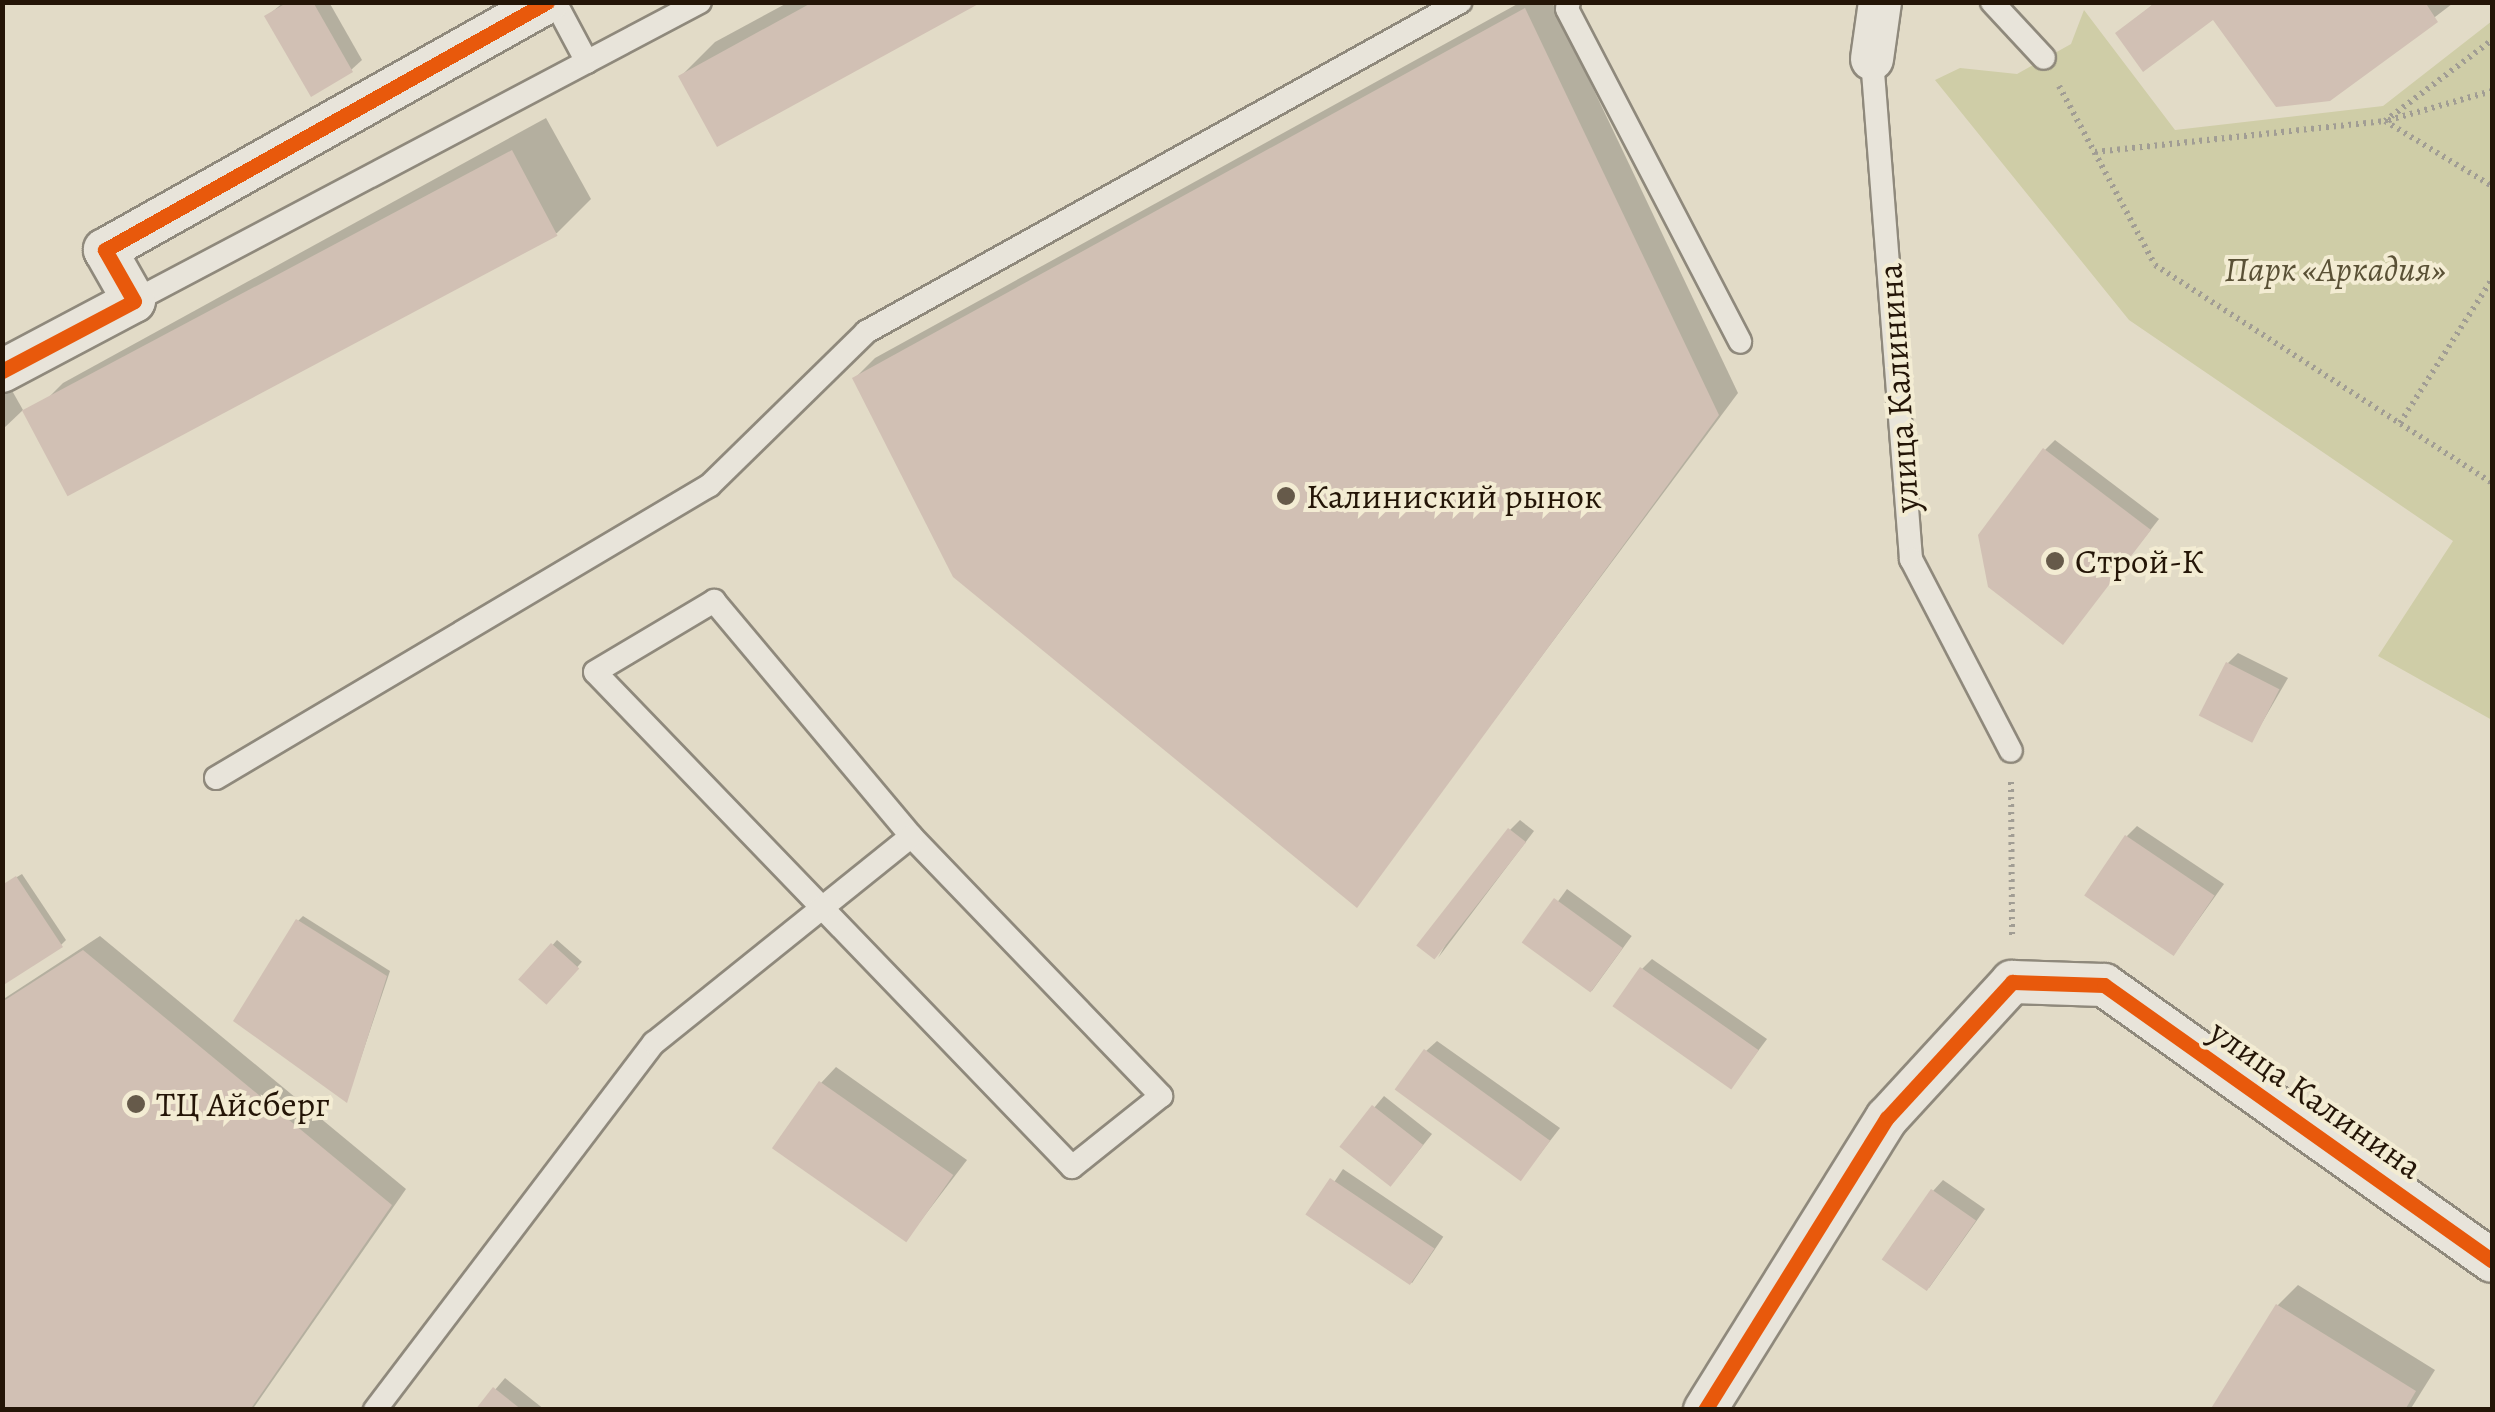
<!DOCTYPE html>
<meta charset="utf-8">
<style>
body{margin:0}
#map{position:relative;width:2495px;height:1412px;overflow:hidden;background:#e2dbc7;font-family:Alegreya,serif}
div>[style]{position:absolute}
.green>*{inset:0;background:#cfcda7}
.shadow>*{inset:0;background:#0003;transform-origin:0 0}
.building>*{inset:0;background:#d1c0b4;transform-origin:0 0}
.path>*{height:6px;margin-top:-3px;transform-origin:0;background:repeating-linear-gradient(90deg,#a19d94 0 2.5px,transparent 0 7.5px)}
.roads{filter:drop-shadow(2px 0 #8f897c) drop-shadow(-2px 0 #8f897c) drop-shadow(0 2px #8f897c) drop-shadow(0 -2px #8f897c)}
.lane>*{height:22px;margin:-11px;padding:0 11px;transform-origin:11px;border-radius:11px;background:#e8e4da}
.street>*{height:42px;margin:-21px;padding:0 21px;transform-origin:21px;border-radius:21px;background:#e8e4da}
.cycleway>*{height:15px;margin:-7.5px;padding:0 7.5px;transform-origin:7.5px;border-radius:7.5px;background:#e8590c}
.dots>*{width:28px;height:28px;translate:-50% -50%;box-sizing:border-box;border:5px solid #f3ecd3;border-radius:50%}
span{translate:-50% -50%;white-space:nowrap;text-align:center;line-height:1.15;-webkit-text-stroke:8px #f3ecd3;paint-order:stroke}
.park-label{font-size:35px;color:#5a5136;font-style:italic}
.street-label{font-size:35px;color:#241507}
.poi-label{font-size:35px;color:#241507}
.left{translate:0 -50%;text-align:left}
.frame{position:absolute;inset:0;border:5px solid #241507;pointer-events:none}
</style>
<div id="map">
<div class="green">
<i style="clip-path:polygon(2084px 10px,2175px 130px,2383px 106px,2492px 21px,2492px 720px,2378px 656px,2453px 541px,2129px 320px,1935px 80px,1960px 68px,2017px 74px,2071px 44px)"></i>
</div>
<div class="shadow">
<i style="clip-path:polygon(284px 2px,329px 2px,362px 60px,351px 70px,267px 16px)"></i>
<i style="clip-path:polygon(789px 2px,977px 2px,681px 76px,715px 42px)"></i>
<i style="clip-path:polygon(1521px 2px,1552px 2px,1738px 393px,1356px 905px,855px 378px,875px 358px)"></i>
<i style="clip-path:polygon(2156px 2px,2451px 2px,2452px 4px,2329px 98px,2214px 17px,2118px 33px)"></i>
<i style="clip-path:polygon(546px 118px,591px 199px,557px 233px,29px 417px,63px 383px)"></i>
<i style="clip-path:polygon(2px 373px,23px 410px,2px 430px)"></i>
<i style="clip-path:polygon(2055px 440px,2159px 519px,2063px 642px,2045px 450px)"></i>
<i style="clip-path:polygon(2238px 653px,2288px 678px,2252px 740px,2228px 663px)"></i>
<i style="clip-path:polygon(1520px 820px,1534px 831px,1438px 958px,1510px 830px)"></i>
<i style="clip-path:polygon(2137px 826px,2224px 884px,2174px 954px,2127px 836px)"></i>
<i style="clip-path:polygon(22px 874px,66px 940px,61px 945px,2px 886px)"></i>
<i style="left:1567px;top:889px;width:80px;height:68px;rotate:36deg"></i>
<i style="clip-path:polygon(303px 916px,390px 971px,347px 1099px,298px 921px)"></i>
<i style="clip-path:polygon(100px 936px,406px 1189px,252px 1410px,2px 1410px,2px 1000px)"></i>
<i style="left:557px;top:940px;width:33px;height:52px;rotate:41deg"></i>
<i style="clip-path:polygon(1652px 959px,1767px 1039px,1731px 1087px,1642px 969px)"></i>
<i style="clip-path:polygon(1437px 1041px,1560px 1128px,1522px 1177px,1426px 1051px)"></i>
<i style="clip-path:polygon(836px 1067px,967px 1160px,906px 1240px,821px 1083px)"></i>
<i style="clip-path:polygon(1384px 1096px,1432px 1134px,1400px 1174px,1342px 1146px)"></i>
<i style="left:1343px;top:1169px;width:121px;height:56px;rotate:34deg"></i>
<i style="clip-path:polygon(1943px 1180px,1985px 1209px,1929px 1288px,1933px 1191px)"></i>
<i style="clip-path:polygon(2298px 1285px,2435px 1370px,2410px 1410px,2212px 1410px,2278px 1305px)"></i>
<i style="clip-path:polygon(505px 1378px,545px 1410px,478px 1410px)"></i>
</div>
<div class="building">
<i style="clip-path:polygon(288px 2px,313px 2px,353px 72px,311px 97px,264px 16px)"></i>
<i style="clip-path:polygon(813px 2px,982px 2px,717px 147px,678px 76px)"></i>
<i style="clip-path:polygon(2156px 2px,2425px 2px,2438px 22px,2330px 101px,2276px 107px,2213px 20px,2143px 72px,2115px 33px)"></i>
<i style="clip-path:polygon(1525px 8px,1719px 415px,1357px 908px,953px 577px,852px 378px)"></i>
<i style="left:512px;top:150px;width:97px;height:555px;rotate:62deg"></i>
<i style="clip-path:polygon(2043px 448px,2151px 530px,2063px 645px,1988px 587px,1978px 535px)"></i>
<i style="left:2226px;top:662px;width:60px;height:60px;rotate:27deg"></i>
<i style="left:1508px;top:828px;width:23px;height:149px;rotate:38deg"></i>
<i style="left:2125px;top:835px;width:108px;height:73px;rotate:34deg"></i>
<i style="clip-path:polygon(16px 876px,63px 947px,2px 986px,2px 885px)"></i>
<i style="left:1554px;top:898px;width:85px;height:55px;rotate:36deg"></i>
<i style="clip-path:polygon(296px 919px,387px 976px,347px 1103px,233px 1021px)"></i>
<i style="left:551px;top:943px;width:38px;height:49px;rotate:42deg"></i>
<i style="clip-path:polygon(83px 950px,392px 1205px,250px 1410px,2px 1410px,2px 1002px)"></i>
<i style="left:1640px;top:967px;width:145px;height:48px;rotate:35deg"></i>
<i style="left:1424px;top:1049px;width:156px;height:50px;rotate:36deg"></i>
<i style="left:819px;top:1081px;width:164px;height:82px;rotate:35deg"></i>
<i style="left:1372px;top:1105px;width:65px;height:53px;rotate:38deg"></i>
<i style="left:1330px;top:1178px;width:126px;height:44px;rotate:34deg"></i>
<i style="left:1931px;top:1189px;width:55px;height:86px;rotate:35deg"></i>
<i style="clip-path:polygon(2276px 1304px,2416px 1391px,2405px 1410px,2210px 1410px)"></i>
<i style="clip-path:polygon(493px 1387px,522px 1410px,475px 1410px)"></i>
</div>
<div class="path">
<i style="left:2059px;top:86px;width:203px;rotate:61.8deg"></i>
<i style="left:2155px;top:265px;width:401px;rotate:32.9deg"></i>
<i style="left:2492px;top:91px;width:111px;rotate:164.3deg"></i>
<i style="left:2385px;top:121px;width:125px;rotate:31.3deg"></i>
<i style="left:2095px;top:152px;width:292px;rotate:-6.1deg"></i>
<i style="left:2385px;top:121px;width:134px;rotate:-37.1deg"></i>
<i style="left:2400px;top:423px;width:171px;rotate:-57.4deg"></i>
<i style="left:2011px;top:782px;width:157px;rotate:89.6deg"></i>
</div>
<div class="roads">
<div class="lane">
<i style="left:555px;top:2px;width:68px;rotate:61.9deg"></i>
<i style="left:1569px;top:2px;width:7px;rotate:106deg"></i>
<i style="left:1567px;top:9px;width:375px;rotate:62.5deg"></i>
<i style="left:1992px;top:2px;width:76px;rotate:47.1deg"></i>
<i style="left:1872px;top:59px;width:502px;rotate:85.54deg"></i>
<i style="left:1911px;top:559px;width:216px;rotate:62.5deg"></i>
<i style="left:134px;top:301px;width:640px;rotate:-27.85deg"></i>
<i style="left:714px;top:601px;width:307px;rotate:50deg"></i>
<i style="left:911px;top:836px;width:361px;rotate:46.1deg"></i>
<i style="left:1161px;top:1096px;width:114px;rotate:141.4deg"></i>
<i style="left:1072px;top:1167px;width:687px;rotate:-133.94deg"></i>
<i style="left:595px;top:672px;width:139px;rotate:-30.8deg"></i>
<i style="left:216px;top:778px;width:574px;rotate:-30.67deg"></i>
<i style="left:710px;top:485px;width:219px;rotate:-44.4deg"></i>
<i style="left:866px;top:332px;width:680px;rotate:-29.05deg"></i>
<i style="left:375px;top:1410px;width:461px;rotate:-52.8deg"></i>
<i style="left:654px;top:1043px;width:330px;rotate:-38.8deg"></i>
</div>
<div class="street">
<i style="left:1872px;top:59px;width:58px;rotate:-82deg"></i>
<i style="left:2px;top:371px;width:149px;rotate:-27.9deg"></i>
<i style="left:134px;top:301px;width:59px;rotate:-119.6deg"></i>
<i style="left:105px;top:250px;width:507px;rotate:-29.3deg"></i>
<i style="left:1705px;top:1410px;width:344px;rotate:-58.1deg"></i>
<i style="left:1887px;top:1118px;width:185px;rotate:-47.4deg"></i>
<i style="left:2012px;top:982px;width:92px;rotate:1.9deg"></i>
<i style="left:2104px;top:985px;width:476px;rotate:35.4deg"></i>
</div>
</div>
<div class="cycleway">
<i style="left:2px;top:371px;width:149px;rotate:-27.9deg"></i>
<i style="left:134px;top:301px;width:59px;rotate:-119.6deg"></i>
<i style="left:105px;top:250px;width:507px;rotate:-29.3deg"></i>
<i style="left:1705px;top:1410px;width:344px;rotate:-58.1deg"></i>
<i style="left:1887px;top:1118px;width:185px;rotate:-47.4deg"></i>
<i style="left:2012px;top:982px;width:92px;rotate:1.9deg"></i>
<i style="left:2104px;top:985px;width:476px;rotate:35.4deg"></i>
</div>
<div class="dots">
<i style="left:1286px;top:496px;background:#665a4a"></i>
<i style="left:2055px;top:561px;background:#665a4a"></i>
<i style="left:136px;top:1104px;background:#665a4a"></i>
</div>
<div class="park-label">
<span style="left:2335px;top:269px">Парк «Аркадия»</span>
</div>
<div class="street-label">
<span style="left:1898px;top:388px;rotate:-94deg">улица Калинина</span>
<span style="left:2316px;top:1099px;rotate:35deg">улица Калинина</span>
</div>
<div class="poi-label">
<span class="left" style="left:1306px;top:496px">Калиниский рынок</span>
<span class="left" style="left:2075px;top:561px">Строй-К</span>
<span class="left" style="left:156px;top:1104px">ТЦ Айсберг</span>
</div>
<div class="frame"></div>
</div>
